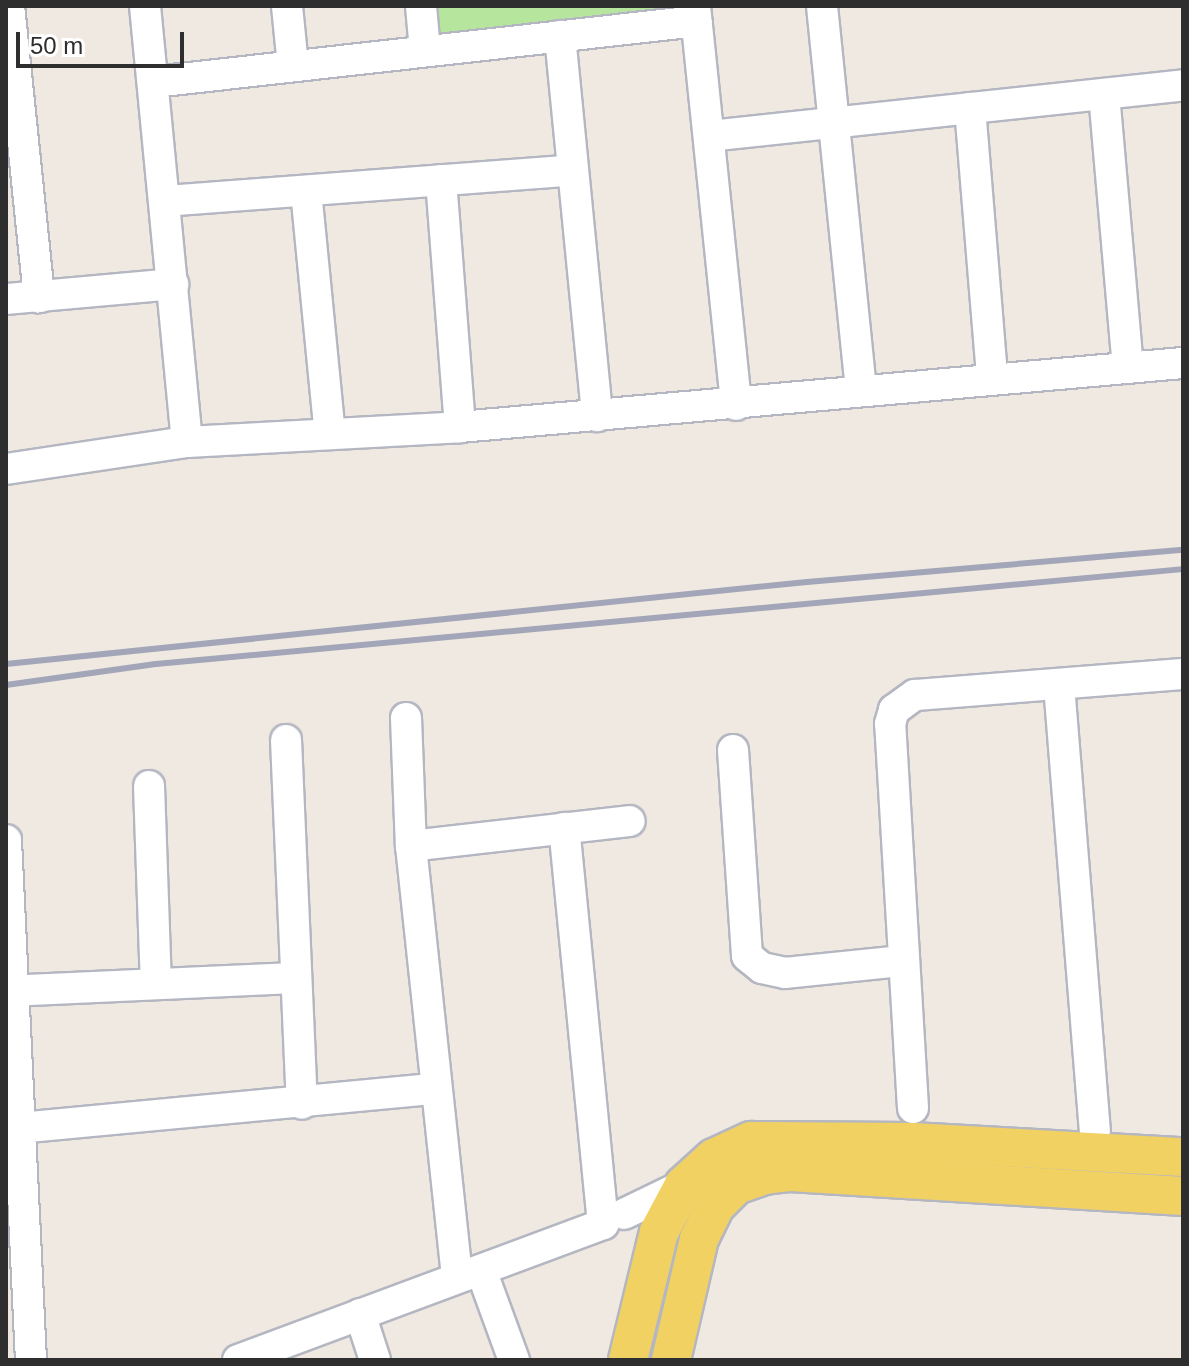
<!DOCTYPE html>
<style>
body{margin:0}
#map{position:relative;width:1189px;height:1366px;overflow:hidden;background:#efe9e1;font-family:Arial,sans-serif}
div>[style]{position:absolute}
.green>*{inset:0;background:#b6e59e}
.roads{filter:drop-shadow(2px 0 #b4b7c1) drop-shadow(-2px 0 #b4b7c1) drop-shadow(0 2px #b4b7c1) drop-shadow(0 -2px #b4b7c1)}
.minor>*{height:30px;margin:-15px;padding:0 15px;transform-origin:15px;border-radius:15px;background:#fff}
.major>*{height:38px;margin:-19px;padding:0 19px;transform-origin:19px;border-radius:19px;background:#f2d163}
.rail>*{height:6px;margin:-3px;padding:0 3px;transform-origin:3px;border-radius:3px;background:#a3a6b8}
span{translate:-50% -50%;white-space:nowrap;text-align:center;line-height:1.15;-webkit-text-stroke:8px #fff;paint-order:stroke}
.frame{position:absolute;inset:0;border:8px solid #2e2e2e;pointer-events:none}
.scale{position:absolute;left:16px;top:32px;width:168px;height:36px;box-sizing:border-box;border:4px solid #2e2e2e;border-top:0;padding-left:10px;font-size:24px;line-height:28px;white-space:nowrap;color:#2e2e2e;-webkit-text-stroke:6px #fff;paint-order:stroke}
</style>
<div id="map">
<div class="green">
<i style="clip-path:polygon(435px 6px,680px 6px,681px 8px,437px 37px)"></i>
</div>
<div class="roads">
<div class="minor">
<i style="left:9px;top:6px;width:293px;rotate:84.1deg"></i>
<i style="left:145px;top:6px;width:438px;rotate:84.5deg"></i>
<i style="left:287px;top:6px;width:60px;rotate:84.3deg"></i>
<i style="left:421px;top:6px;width:45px;rotate:84.9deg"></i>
<i style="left:695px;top:6px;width:401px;rotate:84.1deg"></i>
<i style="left:822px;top:6px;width:385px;rotate:84.2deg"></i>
<i style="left:560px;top:36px;width:382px;rotate:84.4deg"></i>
<i style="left:154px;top:82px;width:546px;rotate:-6.41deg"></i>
<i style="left:1104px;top:94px;width:275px;rotate:85deg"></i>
<i style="left:970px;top:108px;width:271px;rotate:85.3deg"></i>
<i style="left:709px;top:136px;width:477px;rotate:-6.1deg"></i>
<i style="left:441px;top:180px;width:248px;rotate:85.6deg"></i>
<i style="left:306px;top:191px;width:244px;rotate:84.4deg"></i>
<i style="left:165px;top:201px;width:409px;rotate:-4.3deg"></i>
<i style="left:6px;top:299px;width:168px;rotate:-5.1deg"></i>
<i style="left:6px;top:469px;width:183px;rotate:-8.5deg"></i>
<i style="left:187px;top:442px;width:273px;rotate:-3.1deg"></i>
<i style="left:460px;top:427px;width:726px;rotate:-5.06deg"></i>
<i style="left:1059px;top:685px;width:447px;rotate:85.4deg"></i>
<i style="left:406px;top:718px;width:128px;rotate:87.8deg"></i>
<i style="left:411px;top:846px;width:434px;rotate:83.9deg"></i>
<i style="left:286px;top:740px;width:364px;rotate:87.5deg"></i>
<i style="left:733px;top:750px;width:206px;rotate:86.1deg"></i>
<i style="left:747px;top:956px;width:19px;rotate:39deg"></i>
<i style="left:762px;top:968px;width:24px;rotate:12deg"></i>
<i style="left:785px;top:973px;width:118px;rotate:-5.9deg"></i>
<i style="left:149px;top:786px;width:196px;rotate:88deg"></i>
<i style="left:6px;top:840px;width:521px;rotate:87.25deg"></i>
<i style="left:411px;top:846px;width:220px;rotate:-6.5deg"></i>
<i style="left:6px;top:991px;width:290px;rotate:-2.6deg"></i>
<i style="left:913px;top:1108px;width:385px;rotate:-93.4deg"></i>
<i style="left:890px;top:724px;width:15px;rotate:-74deg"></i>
<i style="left:894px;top:710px;width:26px;rotate:-36deg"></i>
<i style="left:915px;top:695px;width:269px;rotate:-4.5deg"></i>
<i style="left:19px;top:1128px;width:418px;rotate:-5.4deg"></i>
<i style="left:624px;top:1214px;width:67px;rotate:-25.8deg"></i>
<i style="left:481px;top:1270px;width:96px;rotate:69.9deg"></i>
<i style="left:360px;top:1314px;width:48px;rotate:71.9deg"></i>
<i style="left:238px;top:1360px;width:390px;rotate:-20.4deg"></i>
<i style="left:603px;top:1224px;width:398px;rotate:-95.6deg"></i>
</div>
<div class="major">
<i style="left:628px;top:1360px;width:132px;rotate:-76.4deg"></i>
<i style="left:659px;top:1232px;width:53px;rotate:-62deg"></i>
<i style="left:684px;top:1185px;width:40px;rotate:-42deg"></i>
<i style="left:714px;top:1158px;width:41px;rotate:-24.7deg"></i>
<i style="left:751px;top:1141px;width:161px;rotate:0.4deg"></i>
<i style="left:912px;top:1142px;width:271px;rotate:3.2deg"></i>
<i style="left:671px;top:1360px;width:124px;rotate:-77deg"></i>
<i style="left:699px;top:1239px;width:37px;rotate:-64deg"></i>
<i style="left:715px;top:1206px;width:30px;rotate:-45deg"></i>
<i style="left:736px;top:1185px;width:31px;rotate:-19deg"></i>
<i style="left:765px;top:1175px;width:25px;rotate:-7deg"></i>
<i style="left:790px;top:1172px;width:394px;rotate:3.5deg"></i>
</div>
</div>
<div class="rail">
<i style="left:6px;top:664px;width:805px;rotate:-5.85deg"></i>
<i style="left:807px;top:582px;width:377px;rotate:-4.9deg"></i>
<i style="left:6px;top:685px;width:151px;rotate:-8deg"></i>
<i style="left:156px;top:664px;width:1031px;rotate:-5.28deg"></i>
</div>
<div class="frame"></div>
<div class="scale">50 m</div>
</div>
